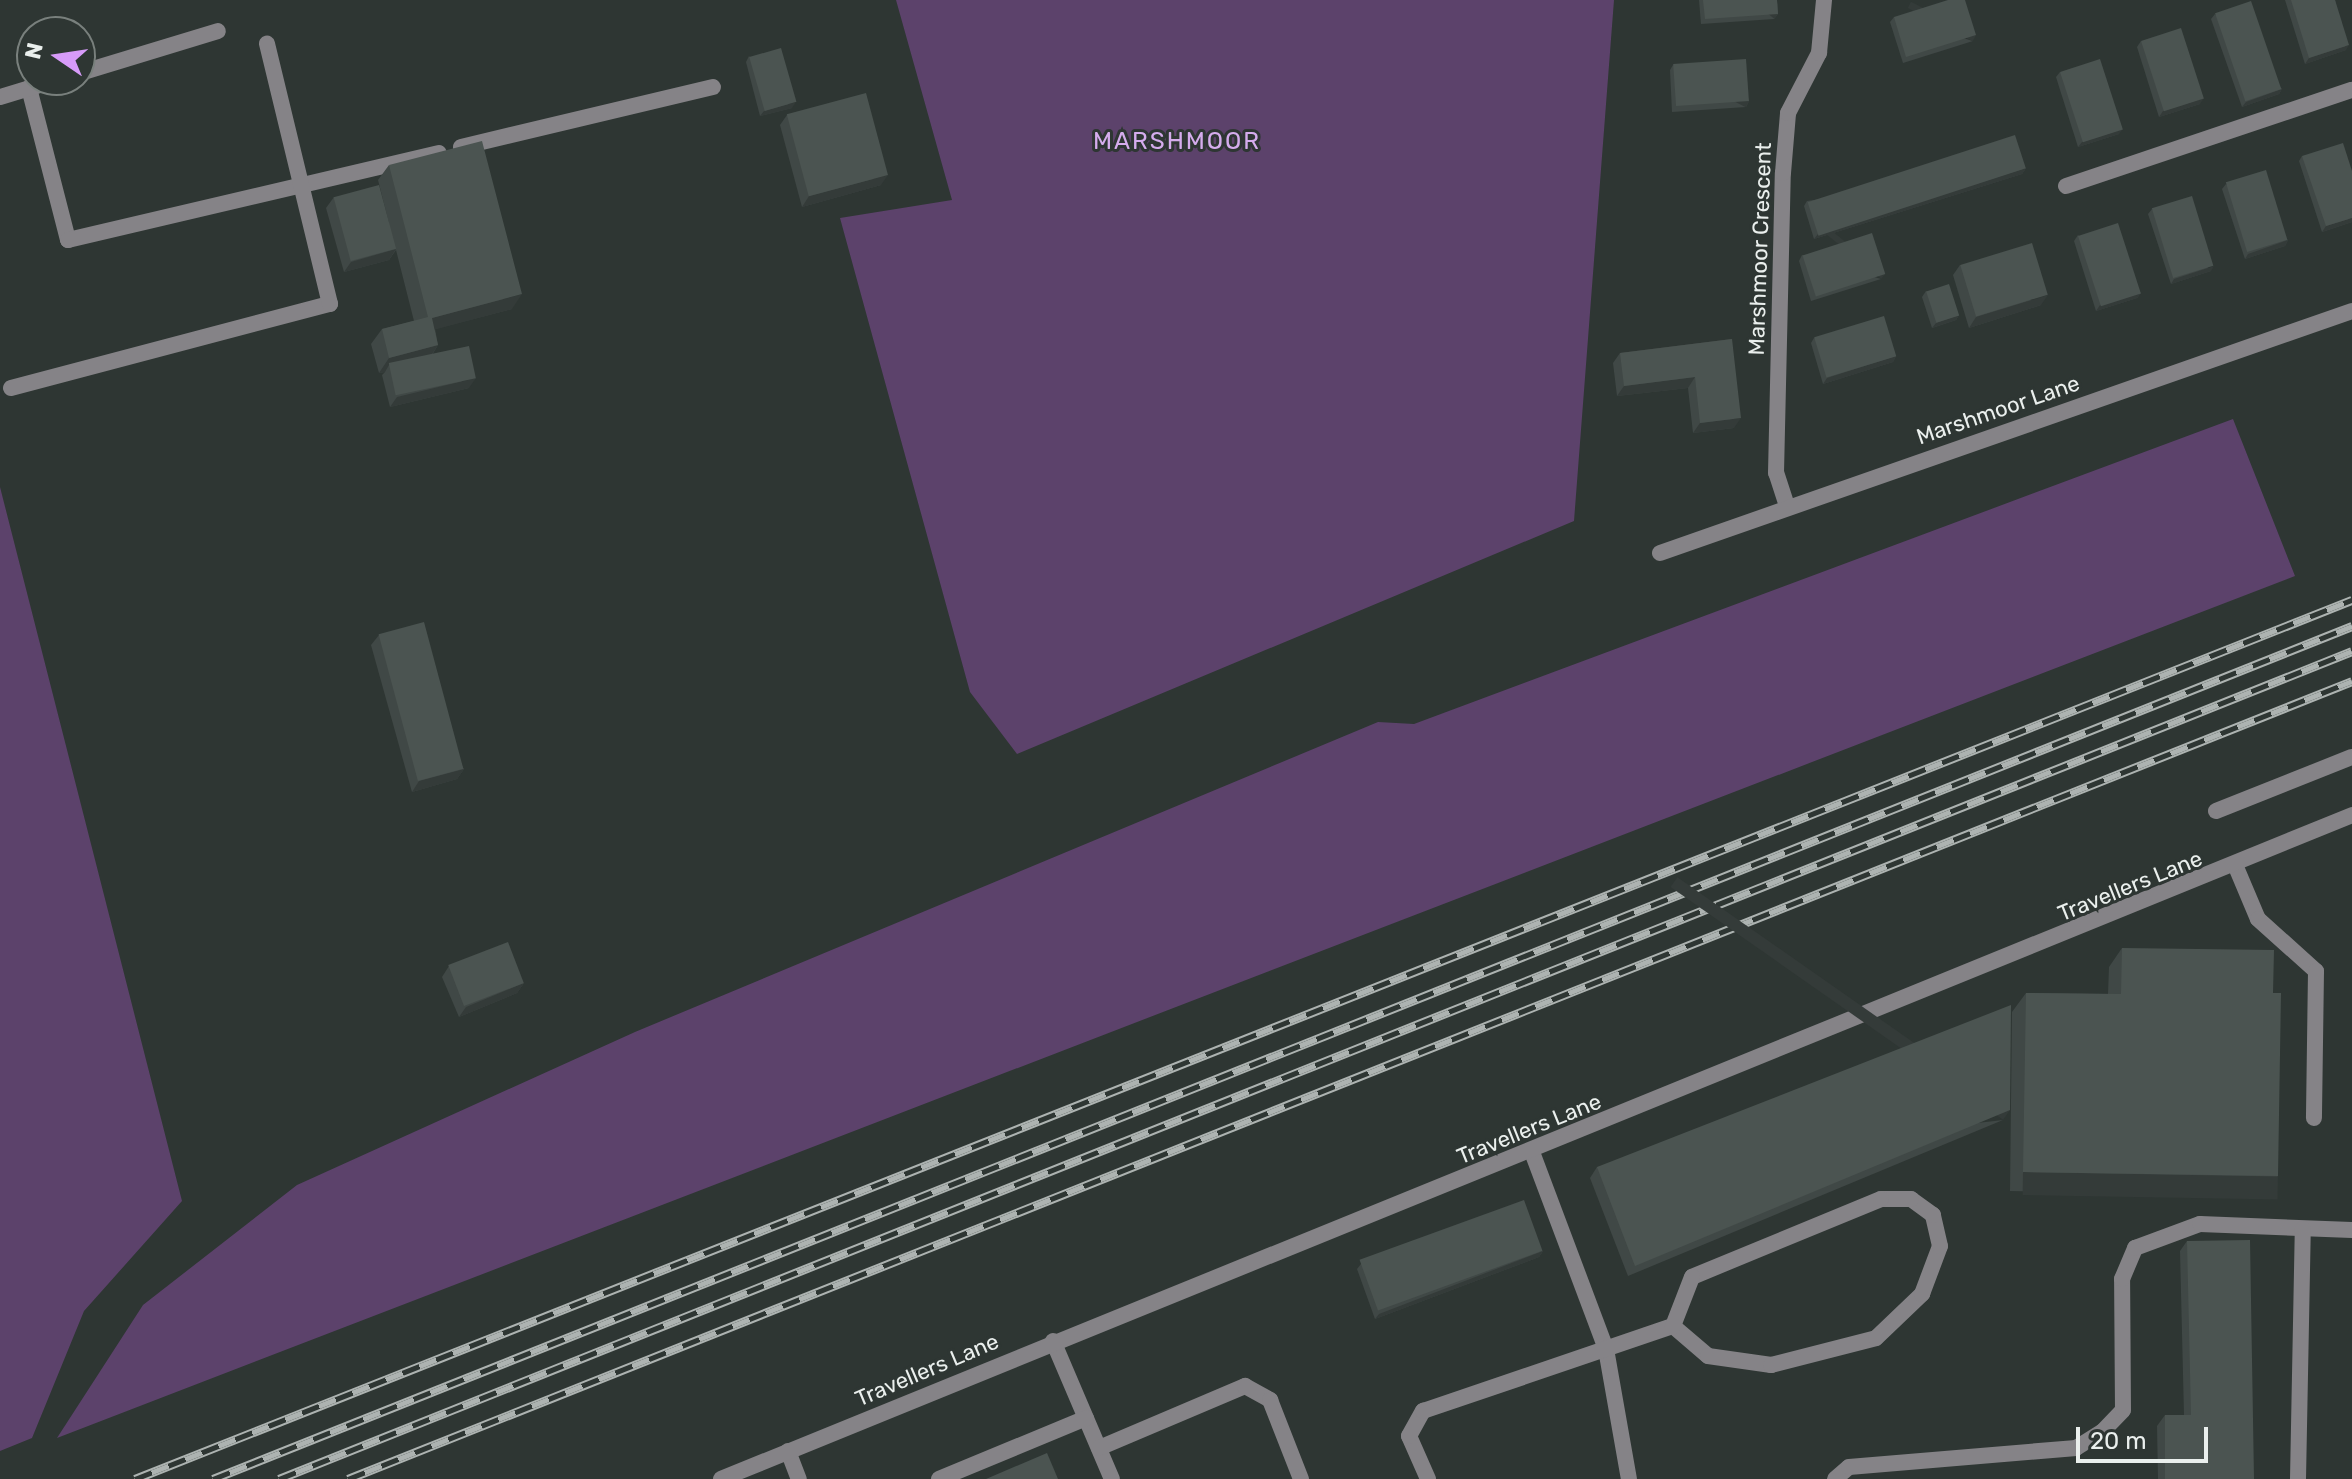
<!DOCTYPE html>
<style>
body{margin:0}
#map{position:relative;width:2352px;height:1479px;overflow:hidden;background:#2e3633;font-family:Rubik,sans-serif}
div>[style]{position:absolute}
.green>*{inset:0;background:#5c426b}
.service>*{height:16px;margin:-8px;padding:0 8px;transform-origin:8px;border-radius:8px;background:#858387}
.minor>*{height:16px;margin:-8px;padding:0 8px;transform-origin:8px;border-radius:8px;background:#858387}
.rail>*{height:9px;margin-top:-4.5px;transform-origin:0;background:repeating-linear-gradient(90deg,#2e3633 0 18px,#adb3b1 0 36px);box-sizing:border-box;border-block:2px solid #adb3b1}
.wall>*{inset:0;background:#404846}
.shaded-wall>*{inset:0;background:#343b39;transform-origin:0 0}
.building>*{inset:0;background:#4b5451;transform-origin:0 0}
span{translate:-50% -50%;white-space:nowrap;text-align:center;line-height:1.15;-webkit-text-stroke:6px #2e3633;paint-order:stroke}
.street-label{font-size:22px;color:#eaefed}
.neighbourhood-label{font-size:24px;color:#d5aced;letter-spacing:2px}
.north{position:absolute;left:16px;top:16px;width:80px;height:80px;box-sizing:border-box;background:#2e3633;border:2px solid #79807d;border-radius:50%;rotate:283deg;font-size:22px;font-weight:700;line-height:32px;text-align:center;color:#eaefed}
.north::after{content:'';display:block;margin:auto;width:28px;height:36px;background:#d79bf9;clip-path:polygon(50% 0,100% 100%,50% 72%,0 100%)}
.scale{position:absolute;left:2076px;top:1427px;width:132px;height:36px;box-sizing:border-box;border:4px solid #eaefed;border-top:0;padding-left:10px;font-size:24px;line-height:28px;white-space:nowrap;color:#eaefed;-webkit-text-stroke:6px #2e3633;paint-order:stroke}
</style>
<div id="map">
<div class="green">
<i style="clip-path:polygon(896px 0,1614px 0,1574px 521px,1017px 754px,970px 692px,840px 218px,952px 200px)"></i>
<i style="clip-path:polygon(2233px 419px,2295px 576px,57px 1438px,143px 1305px,297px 1185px,635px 1032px,1378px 722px,1414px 724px)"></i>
<i style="clip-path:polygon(0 487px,182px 1201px,84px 1311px,32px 1438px,0 1451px)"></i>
</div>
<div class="service">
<i style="left:80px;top:73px;width:144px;rotate:-16.9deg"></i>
<i style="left:29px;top:88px;width:157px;rotate:75.6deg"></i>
<i style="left:68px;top:240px;width:381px;rotate:-13.2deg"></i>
<i style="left:0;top:97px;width:59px;rotate:-16.9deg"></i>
<i style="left:461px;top:147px;width:259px;rotate:-13.4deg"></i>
<i style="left:11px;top:388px;width:330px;rotate:-14.8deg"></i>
<i style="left:330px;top:304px;width:268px;rotate:-103.6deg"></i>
<i style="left:2216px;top:811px;width:146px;rotate:-21.7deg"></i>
<i style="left:2236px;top:867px;width:56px;rotate:67.1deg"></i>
<i style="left:2258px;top:919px;width:78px;rotate:41.9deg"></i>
<i style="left:2316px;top:971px;width:147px;rotate:90.8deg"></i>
<i style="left:1532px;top:1152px;width:210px;rotate:69.4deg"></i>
<i style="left:1606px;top:1349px;width:132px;rotate:80deg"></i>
<i style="left:1053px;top:1341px;width:150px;rotate:66.9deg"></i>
<i style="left:1099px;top:1448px;width:159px;rotate:-23deg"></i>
<i style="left:1245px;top:1386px;width:29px;rotate:29deg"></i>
<i style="left:1270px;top:1400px;width:85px;rotate:68.6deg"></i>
<i style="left:788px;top:1451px;width:30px;rotate:69deg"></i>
<i style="left:939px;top:1479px;width:159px;rotate:-22.5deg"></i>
<i style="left:1428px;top:1479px;width:47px;rotate:-113.8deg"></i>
<i style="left:1409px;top:1436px;width:29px;rotate:-61deg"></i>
<i style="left:1423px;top:1411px;width:264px;rotate:-18.8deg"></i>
<i style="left:1673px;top:1326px;width:46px;rotate:40.6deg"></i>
<i style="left:1708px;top:1356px;width:64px;rotate:8.1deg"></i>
<i style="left:1771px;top:1365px;width:108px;rotate:-14.4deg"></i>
<i style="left:1876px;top:1338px;width:64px;rotate:-43.7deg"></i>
<i style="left:1922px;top:1294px;width:51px;rotate:-69.4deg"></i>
<i style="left:1940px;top:1246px;width:32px;rotate:-103deg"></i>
<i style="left:1933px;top:1215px;width:27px;rotate:-144deg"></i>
<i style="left:1911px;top:1199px;width:30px;rotate:180deg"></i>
<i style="left:1881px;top:1199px;width:204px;rotate:157.6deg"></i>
<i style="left:1692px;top:1277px;width:53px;rotate:111.2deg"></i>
<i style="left:1835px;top:1479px;width:18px;rotate:-41deg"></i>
<i style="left:1849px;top:1467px;width:228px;rotate:-4.8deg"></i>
<i style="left:2076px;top:1448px;width:31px;rotate:-32deg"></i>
<i style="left:2102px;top:1432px;width:30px;rotate:-46deg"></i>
<i style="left:2123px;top:1410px;width:131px;rotate:-90.4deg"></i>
<i style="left:2122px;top:1279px;width:34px;rotate:-67deg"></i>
<i style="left:2135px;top:1248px;width:69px;rotate:-20.3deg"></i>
<i style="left:2200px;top:1224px;width:152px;rotate:2.3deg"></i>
<i style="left:2298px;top:1479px;width:250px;rotate:-88.9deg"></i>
</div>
<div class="minor">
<i style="left:2066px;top:186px;width:302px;rotate:-18.6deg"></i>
<i style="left:1787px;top:506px;width:35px;rotate:-108deg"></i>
<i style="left:1776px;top:473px;width:300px;rotate:-88.7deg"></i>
<i style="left:1783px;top:173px;width:60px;rotate:-85.2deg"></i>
<i style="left:1788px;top:113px;width:68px;rotate:-62.7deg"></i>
<i style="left:1819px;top:53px;width:53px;rotate:-84.6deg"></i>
<i style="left:1660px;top:553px;width:733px;rotate:-19.28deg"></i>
<i style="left:721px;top:1479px;width:1761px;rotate:-22.15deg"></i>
</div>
<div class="rail">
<i style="left:135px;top:1479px;width:2385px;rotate:-21.63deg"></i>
<i style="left:213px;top:1479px;width:2303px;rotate:-21.74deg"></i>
<i style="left:279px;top:1479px;width:2232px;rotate:-21.77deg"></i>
<i style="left:348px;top:1479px;width:2157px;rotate:-21.71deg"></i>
</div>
<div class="wall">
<i style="clip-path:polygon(1699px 0,1777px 0,1778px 14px,1774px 19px,1701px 24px)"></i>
<i style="clip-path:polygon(2285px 0,2335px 0,2346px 50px,2305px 64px)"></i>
<i style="clip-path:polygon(2215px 14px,2282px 89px,2279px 94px,2242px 107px,2211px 19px)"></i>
<i style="clip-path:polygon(1894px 17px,1973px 41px,1903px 63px,1890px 22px)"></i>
<i style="clip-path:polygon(2141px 41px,2200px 104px,2159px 117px,2137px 47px)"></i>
<i style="clip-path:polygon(749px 56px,792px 108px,760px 116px,746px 62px)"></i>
<i style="clip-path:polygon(1673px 65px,1749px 101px,1746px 107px,1672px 112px,1670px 70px)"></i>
<i style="clip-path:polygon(2060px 72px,2119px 134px,2078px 147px,2056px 77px)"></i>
<i style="clip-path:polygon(787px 115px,881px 185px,802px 207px,780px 125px)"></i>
<i style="clip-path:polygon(2302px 156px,2352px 222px,2322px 232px,2299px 161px)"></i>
<i style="clip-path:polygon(389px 165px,512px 309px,435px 329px,438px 345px,432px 355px,469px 388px,390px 407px,382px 375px,385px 372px,379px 373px,371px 344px,382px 329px,414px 321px,396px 250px,389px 260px,344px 272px,326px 208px,334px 197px,389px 223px,378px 180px)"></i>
<i style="clip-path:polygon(2026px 168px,2022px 174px,1814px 239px,1804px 206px,1807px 201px)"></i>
<i style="clip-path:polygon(2226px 184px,2288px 240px,2285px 246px,2245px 259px,2222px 189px)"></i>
<i style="clip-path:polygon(2152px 209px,2211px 271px,2171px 284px,2148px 214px)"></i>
<i style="clip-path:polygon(2078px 235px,2141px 293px,2137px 298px,2096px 311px,2074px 241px)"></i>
<i style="clip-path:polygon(1802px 255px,1881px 279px,1811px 301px,1799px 261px)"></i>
<i style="clip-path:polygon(1960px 265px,2041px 305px,1969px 328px,1953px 275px)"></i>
<i style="clip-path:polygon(1926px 291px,1959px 315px,1956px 320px,1932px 328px,1922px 297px)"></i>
<i style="clip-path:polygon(1814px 338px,1896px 356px,1893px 362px,1823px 384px,1811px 343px)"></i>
<i style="clip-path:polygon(1732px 339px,1734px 428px,1693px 433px,1688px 388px,1617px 396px,1613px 363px,1620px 353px)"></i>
<i style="clip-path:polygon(379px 635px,464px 769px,457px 779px,412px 792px,371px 645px)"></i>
<i style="clip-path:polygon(2122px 948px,2273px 993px,2278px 1176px,2265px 1195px,2010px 1191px,2012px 1012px,2026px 993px,2108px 994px,2109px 967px)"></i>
<i style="clip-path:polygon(449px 966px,524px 983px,517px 993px,459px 1017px,442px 977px)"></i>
<i style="clip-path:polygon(2003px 1120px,1628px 1276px,1590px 1178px,1597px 1167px)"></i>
<i style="clip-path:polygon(2187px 1241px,2254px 1479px,2158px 1479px,2157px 1426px,2165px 1415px,2184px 1415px,2180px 1251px)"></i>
<i style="clip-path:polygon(1543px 1251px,1539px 1257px,1375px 1319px,1357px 1269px,1361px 1264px)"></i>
</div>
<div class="shaded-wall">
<i style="left:1778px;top:14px;width:6px;height:73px;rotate:129deg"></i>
<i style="left:1976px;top:35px;width:7px;height:73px;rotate:117deg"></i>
<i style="clip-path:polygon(2349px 45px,2346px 50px,2305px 64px,2309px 58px)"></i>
<i style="clip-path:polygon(2282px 89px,2279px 94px,2242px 107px,2246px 102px)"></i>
<i style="clip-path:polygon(2204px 98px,2200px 104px,2159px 117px,2163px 111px)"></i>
<i style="left:1749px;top:101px;width:7px;height:73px;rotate:117deg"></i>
<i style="clip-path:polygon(796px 102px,792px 108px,760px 116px,764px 111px)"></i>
<i style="clip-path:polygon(2123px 129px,2119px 134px,2078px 147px,2082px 142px)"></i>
<i style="clip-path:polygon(2026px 168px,2022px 174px,1814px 239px,1818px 234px)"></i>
<i style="clip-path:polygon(888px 175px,881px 185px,802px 207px,809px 196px)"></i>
<i style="clip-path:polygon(2352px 218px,2352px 222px,2322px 232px,2326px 226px)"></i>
<i style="clip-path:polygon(2288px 240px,2285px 246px,2245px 259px,2248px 254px)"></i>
<i style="clip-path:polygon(396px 249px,389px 260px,344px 272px,351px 262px)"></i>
<i style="clip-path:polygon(2214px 266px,2211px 271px,2171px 284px,2174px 279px)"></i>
<i style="left:1885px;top:274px;width:6px;height:73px;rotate:129deg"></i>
<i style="clip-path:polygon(2141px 293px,2137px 298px,2096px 311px,2100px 305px)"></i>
<i style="clip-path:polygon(522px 294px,512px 309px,422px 333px,432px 318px)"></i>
<i style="clip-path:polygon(2048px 295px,2041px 305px,1969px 328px,1976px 317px)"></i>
<i style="clip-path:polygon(1959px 315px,1956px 320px,1932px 328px,1936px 323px)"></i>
<i style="clip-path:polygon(438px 345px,428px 360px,389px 365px,385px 372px,379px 373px,389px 358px)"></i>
<i style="clip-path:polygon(1896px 356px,1893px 362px,1823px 384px,1827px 378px)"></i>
<i style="clip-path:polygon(1695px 377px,1688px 388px,1617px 396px,1624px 386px)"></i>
<i style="clip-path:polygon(476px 378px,469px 388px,390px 407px,397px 397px)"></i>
<i style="clip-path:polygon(1741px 418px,1734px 428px,1693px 433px,1700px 423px)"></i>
<i style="clip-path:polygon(464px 769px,457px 779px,412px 792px,419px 781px)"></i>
<i style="clip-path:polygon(524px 983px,517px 993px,459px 1017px,466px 1007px)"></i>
<i style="left:2010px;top:1110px;width:12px;height:406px;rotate:125deg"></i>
<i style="left:2023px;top:1172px;width:255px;height:23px;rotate:1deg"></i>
<i style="clip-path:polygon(1543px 1251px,1539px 1257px,1375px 1319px,1379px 1314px)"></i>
</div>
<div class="building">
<i style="clip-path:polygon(1703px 0,1777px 0,1778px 14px,1705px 19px)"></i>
<i style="clip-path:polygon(1948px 0,1965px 0,1976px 35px,1906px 57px,1894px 17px)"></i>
<i style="clip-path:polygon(2291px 0,2335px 0,2349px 45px,2309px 58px)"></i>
<i style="left:2251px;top:1px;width:93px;height:38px;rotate:71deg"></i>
<i style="left:2181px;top:28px;width:74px;height:42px;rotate:72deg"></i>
<i style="left:781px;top:48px;width:56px;height:33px;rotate:74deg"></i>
<i style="left:1746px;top:59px;width:42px;height:73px;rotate:86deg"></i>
<i style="left:2100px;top:59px;width:74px;height:42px;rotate:72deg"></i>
<i style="left:866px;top:93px;width:85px;height:82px;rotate:75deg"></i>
<i style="left:2015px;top:135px;width:35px;height:218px;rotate:72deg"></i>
<i style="clip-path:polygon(482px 141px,522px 294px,432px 318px,438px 345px,389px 358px,382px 329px,428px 317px,389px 165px)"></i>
<i style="clip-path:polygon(2343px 143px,2352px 171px,2352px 218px,2326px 226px,2302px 156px)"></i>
<i style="left:2266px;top:170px;width:73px;height:42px;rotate:73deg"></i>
<i style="left:379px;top:185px;width:66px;height:47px;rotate:75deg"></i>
<i style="left:2192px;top:196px;width:73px;height:42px;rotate:73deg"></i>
<i style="left:2118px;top:223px;width:74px;height:42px;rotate:72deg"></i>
<i style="left:1872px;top:233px;width:43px;height:73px;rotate:72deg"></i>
<i style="left:2032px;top:243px;width:54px;height:75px;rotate:73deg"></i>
<i style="left:1949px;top:284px;width:33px;height:24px;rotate:72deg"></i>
<i style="left:1884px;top:316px;width:42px;height:73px;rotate:73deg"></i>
<i style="clip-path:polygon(1732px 339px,1741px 418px,1700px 423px,1695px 377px,1624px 386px,1620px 353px)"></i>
<i style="left:469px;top:346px;width:33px;height:82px;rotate:78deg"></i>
<i style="left:424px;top:622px;width:152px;height:47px;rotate:75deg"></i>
<i style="left:508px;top:942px;width:44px;height:64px;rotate:69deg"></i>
<i style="clip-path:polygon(2122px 948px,2274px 950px,2273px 993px,2281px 993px,2278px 1176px,2023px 1172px,2026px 993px,2121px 994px)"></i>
<i style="clip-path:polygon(2011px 1005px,2010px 1110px,1635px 1266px,1597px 1167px)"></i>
<i style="left:1524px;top:1200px;width:54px;height:175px;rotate:70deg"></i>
<i style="clip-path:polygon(2250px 1240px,2254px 1479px,2165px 1479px,2165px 1415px,2191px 1415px,2187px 1241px)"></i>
<i style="clip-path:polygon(1047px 1453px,1058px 1479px,986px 1479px)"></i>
</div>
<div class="street-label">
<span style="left:1760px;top:249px;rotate:-88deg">Marshmoor Crescent</span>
<span style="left:1998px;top:410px;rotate:-19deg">Marshmoor Lane</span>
<span style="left:2130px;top:886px;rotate:-22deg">Travellers Lane</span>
<span style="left:1529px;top:1129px;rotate:-22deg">Travellers Lane</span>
<span style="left:927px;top:1370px;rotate:-23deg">Travellers Lane</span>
</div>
<div class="neighbourhood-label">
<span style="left:1177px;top:142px">MARSHMOOR</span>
</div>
<div class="north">N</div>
<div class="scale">20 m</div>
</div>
